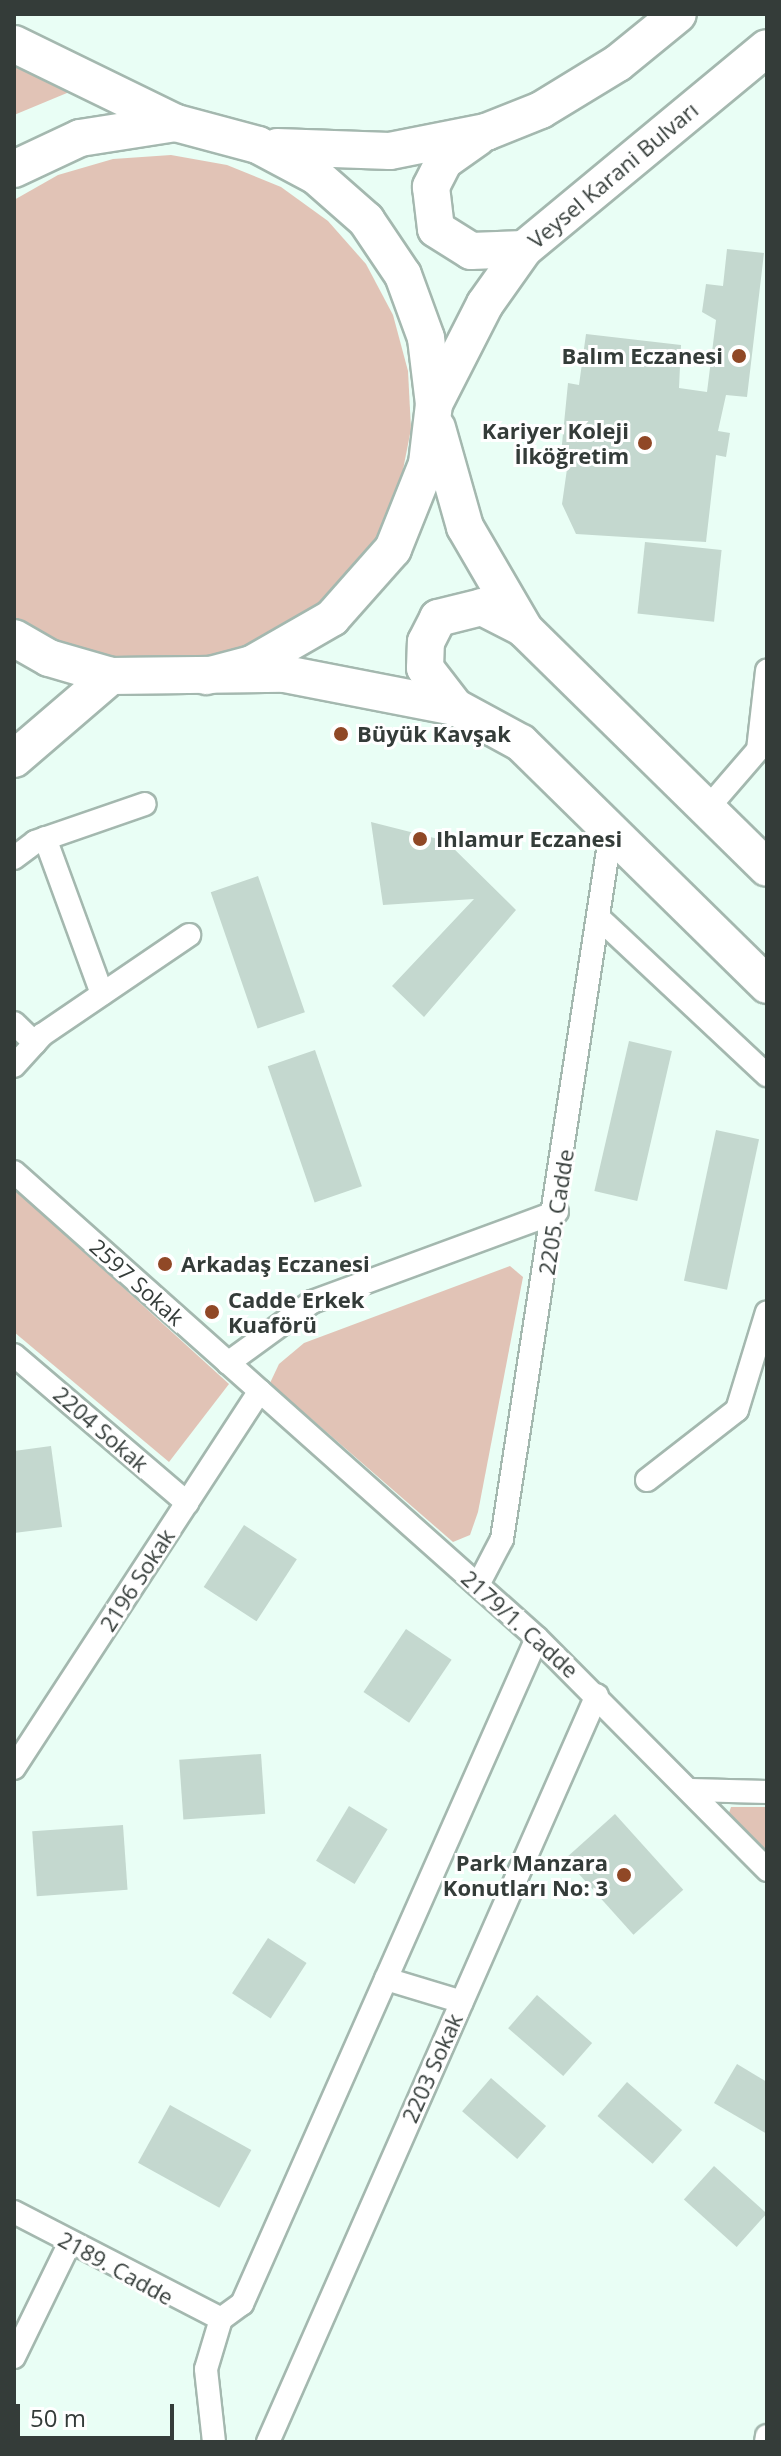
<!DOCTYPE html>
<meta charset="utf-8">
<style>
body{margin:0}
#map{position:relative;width:781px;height:2456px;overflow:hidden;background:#e9fef5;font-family:"Open Sans",sans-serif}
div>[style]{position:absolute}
.green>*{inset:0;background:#e1c3b6}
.building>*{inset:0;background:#c4d8cf;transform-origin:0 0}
.roads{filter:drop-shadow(2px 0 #a4b8af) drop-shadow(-2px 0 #a4b8af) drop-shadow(0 2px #a4b8af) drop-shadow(0 -2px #a4b8af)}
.minor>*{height:22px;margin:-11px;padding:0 11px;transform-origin:11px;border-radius:11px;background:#fff}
.primary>*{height:36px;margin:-18px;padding:0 18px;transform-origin:18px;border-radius:18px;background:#fff}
.dots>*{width:22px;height:22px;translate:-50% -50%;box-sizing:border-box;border:4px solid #fff;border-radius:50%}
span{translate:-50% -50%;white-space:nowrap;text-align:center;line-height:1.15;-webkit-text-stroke:6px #fff;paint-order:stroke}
.street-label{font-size:22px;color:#343c39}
.poi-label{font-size:22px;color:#343c39;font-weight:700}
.right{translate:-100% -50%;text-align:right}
.left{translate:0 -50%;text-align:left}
.frame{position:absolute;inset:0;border:16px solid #343c39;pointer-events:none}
.scale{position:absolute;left:16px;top:2404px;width:158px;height:36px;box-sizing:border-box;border:4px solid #343c39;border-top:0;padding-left:10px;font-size:24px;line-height:28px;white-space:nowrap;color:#343c39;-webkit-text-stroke:6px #fff;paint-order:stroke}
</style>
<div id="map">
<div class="green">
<i style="clip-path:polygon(14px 60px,79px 88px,14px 115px)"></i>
<i style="clip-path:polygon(171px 155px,227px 165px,281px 187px,328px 221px,366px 264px,393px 315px,408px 371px,411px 429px,400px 485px,376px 542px,339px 590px,291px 628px,236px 654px,176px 666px,115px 664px,57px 647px,14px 622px,14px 200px,58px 175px,113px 159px)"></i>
<i style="clip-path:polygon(14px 1188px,229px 1384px,169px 1462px,14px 1332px)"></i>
<i style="clip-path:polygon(510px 1266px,523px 1277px,478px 1512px,470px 1535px,453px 1542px,270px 1383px,279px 1364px,304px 1343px)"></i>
<i style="clip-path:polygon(731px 1807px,767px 1807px,767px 1857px,728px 1816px)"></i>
</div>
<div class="building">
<i style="clip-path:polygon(727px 249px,764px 253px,747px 397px,726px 395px,718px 431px,730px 433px,726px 457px,716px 455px,706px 542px,576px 534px,562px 504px,569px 455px,561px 454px,568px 383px,579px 385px,586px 334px,681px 345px,679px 388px,707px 392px,716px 320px,702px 312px,706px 284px,723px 286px)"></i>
<i style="left:645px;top:542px;width:77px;height:72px;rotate:6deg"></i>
<i style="clip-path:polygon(371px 822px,446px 841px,516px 910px,424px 1017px,392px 986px,474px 899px,383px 905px)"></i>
<i style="left:258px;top:876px;width:144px;height:50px;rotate:71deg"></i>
<i style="left:629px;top:1041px;width:44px;height:154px;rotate:13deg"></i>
<i style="left:315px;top:1050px;width:144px;height:50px;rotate:71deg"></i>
<i style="left:716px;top:1130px;width:44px;height:154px;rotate:12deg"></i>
<i style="clip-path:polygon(51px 1446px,62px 1527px,14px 1533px,14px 1451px)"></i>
<i style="left:244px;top:1525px;width:63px;height:74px;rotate:33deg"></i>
<i style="left:406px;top:1629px;width:55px;height:76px;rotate:34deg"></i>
<i style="left:261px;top:1754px;width:60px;height:82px;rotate:86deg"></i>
<i style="left:349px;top:1806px;width:45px;height:64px;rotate:31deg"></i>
<i style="left:615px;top:1814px;width:102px;height:67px;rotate:48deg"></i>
<i style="left:123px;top:1825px;width:65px;height:91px;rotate:86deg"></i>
<i style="left:268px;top:1938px;width:46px;height:66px;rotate:33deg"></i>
<i style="left:537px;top:1995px;width:73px;height:44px;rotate:41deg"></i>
<i style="clip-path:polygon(737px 2064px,767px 2082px,767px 2134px,714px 2103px)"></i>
<i style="left:491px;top:2078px;width:73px;height:44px;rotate:41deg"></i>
<i style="left:627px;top:2082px;width:73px;height:45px;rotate:41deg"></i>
<i style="left:170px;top:2105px;width:93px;height:66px;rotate:29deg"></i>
<i style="left:714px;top:2166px;width:71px;height:45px;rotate:42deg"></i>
</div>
<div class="roads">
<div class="minor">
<i style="left:707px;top:809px;width:78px;rotate:-49.2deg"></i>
<i style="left:758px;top:750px;width:80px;rotate:-83.5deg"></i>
<i style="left:45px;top:838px;width:166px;rotate:69.9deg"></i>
<i style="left:14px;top:858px;width:26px;rotate:-37deg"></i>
<i style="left:35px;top:842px;width:116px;rotate:-19.1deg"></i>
<i style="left:599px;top:918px;width:230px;rotate:43.1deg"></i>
<i style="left:14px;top:1023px;width:29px;rotate:44deg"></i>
<i style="left:14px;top:1066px;width:42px;rotate:-47.9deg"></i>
<i style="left:42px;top:1035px;width:178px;rotate:-34.2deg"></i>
<i style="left:14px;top:1172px;width:700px;rotate:41.7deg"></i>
<i style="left:537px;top:1638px;width:327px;rotate:45.2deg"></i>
<i style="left:14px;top:1355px;width:228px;rotate:40.5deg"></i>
<i style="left:228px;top:1363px;width:104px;rotate:-36deg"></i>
<i style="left:312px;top:1302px;width:261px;rotate:-20.2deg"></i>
<i style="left:647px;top:1480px;width:114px;rotate:-37.9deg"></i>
<i style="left:737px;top:1410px;width:102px;rotate:-73deg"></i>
<i style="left:478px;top:1585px;width:52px;rotate:-62.4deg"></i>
<i style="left:502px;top:1539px;width:716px;rotate:-81.25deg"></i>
<i style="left:14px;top:1768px;width:450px;rotate:-56.9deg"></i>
<i style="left:691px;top:1790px;width:76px;rotate:1.5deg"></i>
<i style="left:386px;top:1979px;width:79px;rotate:16.8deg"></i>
<i style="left:14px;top:2212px;width:233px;rotate:27.3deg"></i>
<i style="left:221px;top:2319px;width:26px;rotate:-36deg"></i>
<i style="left:242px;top:2304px;width:728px;rotate:-66.11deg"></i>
<i style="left:14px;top:2357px;width:128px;rotate:-64deg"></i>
<i style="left:214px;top:2442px;width:73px;rotate:-96.3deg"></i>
<i style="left:206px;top:2369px;width:52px;rotate:-73.3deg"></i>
<i style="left:268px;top:2442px;width:816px;rotate:-66.23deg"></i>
<i style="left:766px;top:2442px;width:6px;rotate:-81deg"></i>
</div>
<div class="primary">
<i style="left:14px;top:44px;width:180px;rotate:26deg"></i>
<i style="left:176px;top:123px;width:85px;rotate:15deg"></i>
<i style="left:258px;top:145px;width:66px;rotate:28.1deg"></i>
<i style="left:316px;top:176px;width:67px;rotate:41.3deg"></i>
<i style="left:366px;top:220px;width:66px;rotate:56.1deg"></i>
<i style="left:403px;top:275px;width:67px;rotate:69.9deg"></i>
<i style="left:426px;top:338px;width:66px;rotate:83.1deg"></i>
<i style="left:434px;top:404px;width:60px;rotate:96.7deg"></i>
<i style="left:427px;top:464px;width:92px;rotate:111.8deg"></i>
<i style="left:393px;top:549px;width:92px;rotate:131.5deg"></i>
<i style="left:332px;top:618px;width:92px;rotate:150.1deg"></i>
<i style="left:252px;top:664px;width:47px;rotate:165.1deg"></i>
<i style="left:478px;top:137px;width:42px;rotate:144.8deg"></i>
<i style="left:444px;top:161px;width:29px;rotate:117deg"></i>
<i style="left:431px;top:187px;width:42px;rotate:83.2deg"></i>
<i style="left:436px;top:229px;width:41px;rotate:32.2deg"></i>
<i style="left:471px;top:251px;width:53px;rotate:-2.2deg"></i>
<i style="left:277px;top:147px;width:113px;rotate:2deg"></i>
<i style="left:390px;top:151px;width:98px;rotate:-11.2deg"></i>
<i style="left:486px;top:132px;width:59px;rotate:-21.8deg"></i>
<i style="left:541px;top:110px;width:90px;rotate:-31.4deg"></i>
<i style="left:618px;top:63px;width:77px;rotate:-39.2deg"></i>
<i style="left:14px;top:169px;width:73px;rotate:-25.2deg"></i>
<i style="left:80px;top:138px;width:97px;rotate:-8.9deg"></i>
<i style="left:434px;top:404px;width:112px;rotate:-63deg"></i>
<i style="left:485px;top:304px;width:67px;rotate:-54.7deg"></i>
<i style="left:524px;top:249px;width:315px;rotate:-39.6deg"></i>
<i style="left:437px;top:428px;width:103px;rotate:74.2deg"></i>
<i style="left:465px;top:527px;width:119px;rotate:59.8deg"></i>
<i style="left:525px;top:630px;width:339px;rotate:44.5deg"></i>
<i style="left:14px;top:638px;width:40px;rotate:29.7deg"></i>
<i style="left:49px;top:658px;width:65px;rotate:16.2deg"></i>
<i style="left:111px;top:676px;width:174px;rotate:-0.7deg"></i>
<i style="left:285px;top:674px;width:173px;rotate:11deg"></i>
<i style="left:455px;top:707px;width:75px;rotate:28.6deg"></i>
<i style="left:521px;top:743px;width:345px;rotate:44.5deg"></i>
<i style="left:455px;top:707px;width:49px;rotate:-127.6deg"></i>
<i style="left:425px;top:668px;width:26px;rotate:-88deg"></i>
<i style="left:426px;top:642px;width:27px;rotate:-63deg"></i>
<i style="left:438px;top:618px;width:45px;rotate:-14deg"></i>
<i style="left:482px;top:607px;width:44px;rotate:27.1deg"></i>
<i style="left:14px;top:759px;width:128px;rotate:-40.6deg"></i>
</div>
</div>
<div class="dots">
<i style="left:739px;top:356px;background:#904826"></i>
<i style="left:645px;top:443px;background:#904826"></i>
<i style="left:341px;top:734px;background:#904826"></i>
<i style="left:420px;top:839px;background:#904826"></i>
<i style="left:165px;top:1264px;background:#904826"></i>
<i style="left:212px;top:1312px;background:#904826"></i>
<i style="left:624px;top:1875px;background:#904826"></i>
</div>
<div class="street-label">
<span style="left:613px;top:175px;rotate:-40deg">Veysel Karani Bulvarı</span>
<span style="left:556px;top:1212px;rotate:-81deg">2205. Cadde</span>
<span style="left:137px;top:1282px;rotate:42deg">2597 Sokak</span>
<span style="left:101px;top:1429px;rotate:41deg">2204 Sokak</span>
<span style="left:137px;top:1580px;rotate:-57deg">2196 Sokak</span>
<span style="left:520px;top:1624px;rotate:42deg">2179/1. Cadde</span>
<span style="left:432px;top:2068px;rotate:-66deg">2203 Sokak</span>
<span style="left:116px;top:2268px;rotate:29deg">2189. Cadde</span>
</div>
<div class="poi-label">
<span class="right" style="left:723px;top:356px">Balım Eczanesi</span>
<span class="right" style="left:629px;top:443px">Kariyer Koleji<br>İlköğretim</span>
<span class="left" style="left:357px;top:734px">Büyük Kavşak</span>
<span class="left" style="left:436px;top:839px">Ihlamur Eczanesi</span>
<span class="left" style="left:181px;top:1264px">Arkadaş Eczanesi</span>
<span class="left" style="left:228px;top:1312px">Cadde Erkek<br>Kuaförü</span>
<span class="right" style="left:608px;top:1875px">Park Manzara<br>Konutları No: 3</span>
</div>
<div class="frame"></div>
<div class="scale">50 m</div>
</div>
